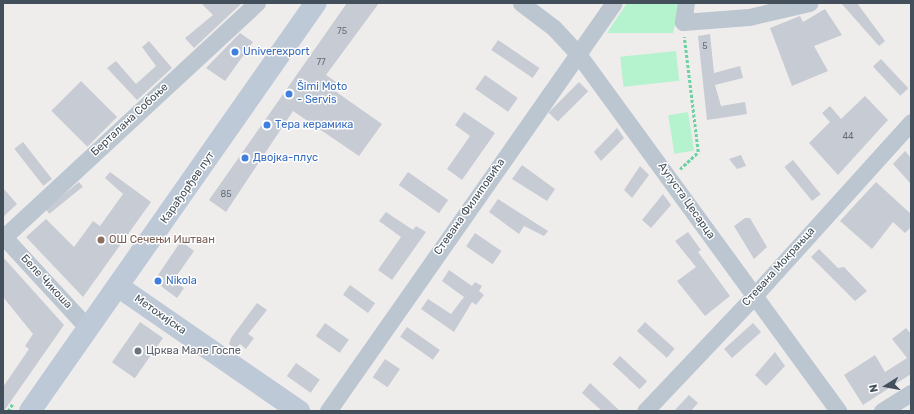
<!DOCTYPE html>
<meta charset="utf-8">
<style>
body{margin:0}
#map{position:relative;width:914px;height:414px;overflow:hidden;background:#efecec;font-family:Rubik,sans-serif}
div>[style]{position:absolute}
.green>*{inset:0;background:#b5f2ce;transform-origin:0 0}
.building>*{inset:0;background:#c7cbd3;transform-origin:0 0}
.path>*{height:2.5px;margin-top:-1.25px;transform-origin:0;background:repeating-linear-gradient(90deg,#6bd2a1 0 3px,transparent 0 5px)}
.street>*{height:17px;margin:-8.5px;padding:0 8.5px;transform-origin:8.5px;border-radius:8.5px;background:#bbc6d0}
.secondary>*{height:22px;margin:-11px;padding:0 11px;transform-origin:11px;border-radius:11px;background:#bdc9d7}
.dots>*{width:11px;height:11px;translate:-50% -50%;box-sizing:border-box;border:2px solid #fff;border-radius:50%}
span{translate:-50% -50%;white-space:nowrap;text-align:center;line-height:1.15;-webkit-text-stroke:3px #fff;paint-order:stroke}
.number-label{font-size:9px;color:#646e79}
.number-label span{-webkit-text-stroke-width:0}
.shop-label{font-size:11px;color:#366cbe}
.left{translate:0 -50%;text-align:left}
.street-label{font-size:11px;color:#434f5b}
.education-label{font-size:11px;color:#785e54}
.worship-label{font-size:11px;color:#5b616d}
.frame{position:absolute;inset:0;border:4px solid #434f5b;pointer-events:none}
.north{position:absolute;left:866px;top:366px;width:40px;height:40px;-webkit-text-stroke:3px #fff;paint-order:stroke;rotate:259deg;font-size:11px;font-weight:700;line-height:16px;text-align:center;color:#434f5b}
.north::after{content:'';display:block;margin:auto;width:14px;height:18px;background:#434f5b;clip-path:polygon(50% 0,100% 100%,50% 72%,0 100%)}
</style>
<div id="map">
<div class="green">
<i style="clip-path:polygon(627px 3px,680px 3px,673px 33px,607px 33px)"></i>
<i style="left:676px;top:51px;width:30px;height:56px;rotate:84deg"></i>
<i style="left:688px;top:112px;width:39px;height:20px;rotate:81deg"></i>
</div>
<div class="building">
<i style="clip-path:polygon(201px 3px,242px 3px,194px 48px,185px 38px,213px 15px)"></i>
<i style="clip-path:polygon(347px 3px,379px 3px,326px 75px,336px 82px,332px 89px,382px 124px,359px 156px,293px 111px,226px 212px,209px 200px)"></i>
<i style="clip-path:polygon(841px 3px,857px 3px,885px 41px,879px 46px)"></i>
<i style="clip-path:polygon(825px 9px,842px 35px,814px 46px,828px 71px,792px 86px,770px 28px,800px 16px,803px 22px)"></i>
<i style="clip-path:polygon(240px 33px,253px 42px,225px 81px,206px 68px)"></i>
<i style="clip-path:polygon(710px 34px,714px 73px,740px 66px,743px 78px,715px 85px,721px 106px,745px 102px,747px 114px,707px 120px,698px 36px)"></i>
<i style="left:498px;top:40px;width:50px;height:12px;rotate:34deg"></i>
<i style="clip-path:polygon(149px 41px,172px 68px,137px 100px,107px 68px,116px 61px,136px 84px,156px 66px,142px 47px)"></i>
<i style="left:881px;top:59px;width:40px;height:11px;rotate:47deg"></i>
<i style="left:485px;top:75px;width:40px;height:17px;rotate:35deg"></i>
<i style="left:81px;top:81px;width:51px;height:42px;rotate:45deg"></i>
<i style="left:579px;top:82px;width:13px;height:43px;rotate:45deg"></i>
<i style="clip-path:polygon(865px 96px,888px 120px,838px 175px,809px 143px,830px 122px,822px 113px,830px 106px,841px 119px)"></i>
<i style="clip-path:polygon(464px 112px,495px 133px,462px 180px,447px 169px,470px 136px,455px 125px)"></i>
<i style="clip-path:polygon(617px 128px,624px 138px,601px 161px,594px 152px)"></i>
<i style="left:23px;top:142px;width:47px;height:11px;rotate:52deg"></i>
<i style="clip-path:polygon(905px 151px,911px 158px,911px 184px,893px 164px)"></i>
<i style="clip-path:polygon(741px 155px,746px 166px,737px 169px,729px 159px)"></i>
<i style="left:793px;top:160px;width:44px;height:11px;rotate:51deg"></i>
<i style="clip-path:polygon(522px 165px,555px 189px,547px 201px,512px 179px)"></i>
<i style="clip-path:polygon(640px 166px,649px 175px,632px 198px,624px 190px)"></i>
<i style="clip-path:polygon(110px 172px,151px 202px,83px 297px,26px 237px,46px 219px,74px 247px,93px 221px,100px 226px,123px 194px,105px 178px)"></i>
<i style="left:408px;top:172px;width:49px;height:16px;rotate:35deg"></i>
<i style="left:79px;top:182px;width:6px;height:43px;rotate:51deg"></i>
<i style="clip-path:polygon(876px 182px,911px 214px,911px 227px,905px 233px,893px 222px,872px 249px,840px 221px)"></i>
<i style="clip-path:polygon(3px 188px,17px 204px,3px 217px)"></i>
<i style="clip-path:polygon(663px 194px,671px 205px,651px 228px,642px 220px)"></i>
<i style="clip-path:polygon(498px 199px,548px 231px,544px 236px,524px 226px,519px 234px,489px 212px)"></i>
<i style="clip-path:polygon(386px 212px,413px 230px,416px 226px,426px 232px,392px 280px,378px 270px,401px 237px,379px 221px)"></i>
<i style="clip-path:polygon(745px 218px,750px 218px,767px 247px,754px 259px,734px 226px)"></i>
<i style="clip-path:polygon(688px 232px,701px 250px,698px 252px,730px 296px,705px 316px,677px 281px,696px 267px,675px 241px)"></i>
<i style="left:475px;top:233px;width:32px;height:16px;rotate:34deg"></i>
<i style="clip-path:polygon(181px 241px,194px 251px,173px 281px,184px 288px,177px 298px,154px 281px)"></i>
<i style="clip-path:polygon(819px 249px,838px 268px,844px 267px,867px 291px,855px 301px,811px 257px)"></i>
<i style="clip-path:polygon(3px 257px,64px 325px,4px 411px,3px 387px,29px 349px,25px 346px,33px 334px,3px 297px)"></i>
<i style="clip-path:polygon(449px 270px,472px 286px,475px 282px,482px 286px,479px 291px,484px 295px,476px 305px,472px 302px,454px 332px,421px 309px,428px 299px,451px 314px,464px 297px,442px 281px)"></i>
<i style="left:350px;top:285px;width:31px;height:12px;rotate:36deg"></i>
<i style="clip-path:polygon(257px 303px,267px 310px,248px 334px,254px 338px,246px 349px,240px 344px,235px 349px,229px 344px,231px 338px)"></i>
<i style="left:140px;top:322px;width:28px;height:49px;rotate:35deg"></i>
<i style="left:645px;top:322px;width:40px;height:12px;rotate:42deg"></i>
<i style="left:325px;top:323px;width:29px;height:16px;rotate:35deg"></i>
<i style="left:753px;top:323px;width:12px;height:39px;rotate:48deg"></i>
<i style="left:407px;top:327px;width:40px;height:12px;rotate:35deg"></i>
<i style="clip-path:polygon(906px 328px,911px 334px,911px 374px,863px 405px,844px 375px,875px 355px,885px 372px,907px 358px,892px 339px)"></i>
<i style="clip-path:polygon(775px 352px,785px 366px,766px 386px,755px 375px)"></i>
<i style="left:620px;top:356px;width:37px;height:11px;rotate:43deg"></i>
<i style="left:385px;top:359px;width:18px;height:22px;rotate:34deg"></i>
<i style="left:296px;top:363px;width:29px;height:16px;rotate:35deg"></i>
<i style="clip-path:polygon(590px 383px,620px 411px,602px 411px,582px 393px)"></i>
<i style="clip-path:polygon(689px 395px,698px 403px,691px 411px,674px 411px)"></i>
</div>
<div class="path">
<i style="left:680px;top:169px;width:25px;rotate:-43deg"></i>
<i style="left:698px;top:152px;width:116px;rotate:-96.9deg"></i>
<i style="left:8px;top:411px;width:9px;rotate:-58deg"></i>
</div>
<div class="street">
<i style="left:521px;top:3px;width:41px;rotate:37.1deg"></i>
<i style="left:554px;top:28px;width:35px;rotate:47deg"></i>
<i style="left:578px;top:54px;width:442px;rotate:53.9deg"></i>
<i style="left:686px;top:3px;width:19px;rotate:99deg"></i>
<i style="left:683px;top:22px;width:66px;rotate:-4.3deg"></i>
<i style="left:749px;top:17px;width:62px;rotate:-13.1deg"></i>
<i style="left:3px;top:236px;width:125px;rotate:47.3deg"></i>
<i style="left:4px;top:237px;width:345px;rotate:-42.8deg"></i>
<i style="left:328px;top:411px;width:498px;rotate:-55deg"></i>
<i style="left:645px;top:411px;width:157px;rotate:-46.5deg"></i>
<i style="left:753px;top:297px;width:236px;rotate:-47.9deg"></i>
<i style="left:882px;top:411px;width:34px;rotate:-32deg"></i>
</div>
<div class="secondary">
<i style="left:119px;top:287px;width:219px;rotate:34.6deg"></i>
<i style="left:30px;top:411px;width:498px;rotate:-55deg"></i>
</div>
<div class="dots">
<i style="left:235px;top:52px;background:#3f7fe0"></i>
<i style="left:289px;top:94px;background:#3f7fe0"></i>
<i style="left:267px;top:125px;background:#3f7fe0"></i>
<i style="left:245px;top:158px;background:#3f7fe0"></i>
<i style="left:101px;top:240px;background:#8d6e63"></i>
<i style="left:158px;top:281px;background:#3f7fe0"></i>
<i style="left:138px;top:351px;background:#6b7280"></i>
</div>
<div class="number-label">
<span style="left:342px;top:31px">75</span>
<span style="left:705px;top:46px">5</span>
<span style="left:321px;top:62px">77</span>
<span style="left:848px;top:136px">44</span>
<span style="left:226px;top:194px">85</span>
</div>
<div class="shop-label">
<span class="left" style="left:243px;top:52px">Univerexport</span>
<span class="left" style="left:297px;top:94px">Šimi Moto<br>- Servis</span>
<span class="left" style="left:275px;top:125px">Тера керамика</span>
<span class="left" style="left:253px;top:158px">Двојка-плус</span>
<span class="left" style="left:166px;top:281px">Nikola</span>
</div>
<div class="street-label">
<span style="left:130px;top:120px;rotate:-43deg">Берталана Собоње</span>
<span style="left:188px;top:188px;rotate:-55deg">Карађорђев пут</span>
<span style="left:686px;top:201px;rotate:55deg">Аугуста Цесарца</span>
<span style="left:470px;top:207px;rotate:-55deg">Стевана Филиповића</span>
<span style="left:779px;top:267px;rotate:-48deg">Стевана Мокрањца</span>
<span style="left:46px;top:282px;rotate:47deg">Беле Чикоша</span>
<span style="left:160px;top:315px;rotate:35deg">Метохијска</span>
</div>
<div class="education-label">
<span class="left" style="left:109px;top:240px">ОШ Сечењи Иштван</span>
</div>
<div class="worship-label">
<span class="left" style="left:146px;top:351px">Црква Мале Госпе</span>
</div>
<div class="frame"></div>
<div class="north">N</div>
</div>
